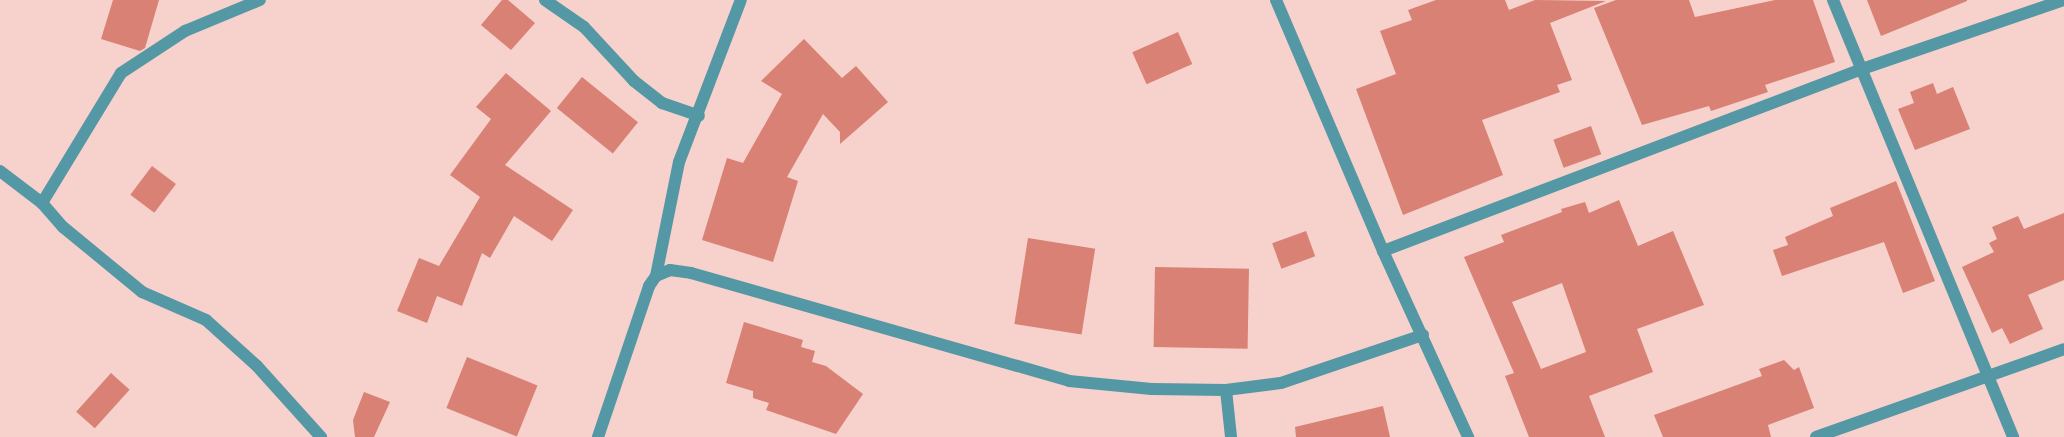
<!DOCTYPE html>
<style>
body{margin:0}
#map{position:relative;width:2064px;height:437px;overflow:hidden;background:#f7d1cb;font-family:Signika,sans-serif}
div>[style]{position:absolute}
.building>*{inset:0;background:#d88174;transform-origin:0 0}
.minor>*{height:12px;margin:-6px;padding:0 6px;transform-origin:6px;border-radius:6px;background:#5398a4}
span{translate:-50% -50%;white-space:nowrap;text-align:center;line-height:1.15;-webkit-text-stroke:4px #f7d1cb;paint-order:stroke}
</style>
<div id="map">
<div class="building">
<i style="clip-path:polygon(113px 0,159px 0,145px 48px,140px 51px,101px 39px)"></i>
<i style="clip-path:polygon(502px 0,508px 0,535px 23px,511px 50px,481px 25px)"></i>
<i style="clip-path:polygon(1436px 0,1505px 0,1509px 10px,1535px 0,1606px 1px,1550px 23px,1572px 80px,1557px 85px,1560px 92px,1482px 120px,1503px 175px,1403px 215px,1356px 89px,1396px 74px,1380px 31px,1412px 20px,1408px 10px)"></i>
<i style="clip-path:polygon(1616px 0,1689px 0,1695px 17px,1775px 0,1813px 0,1835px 62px,1765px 85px,1768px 92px,1711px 111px,1709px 106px,1642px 125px,1594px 8px)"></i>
<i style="clip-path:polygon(1867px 0,1967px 0,1967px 1px,1881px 36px)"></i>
<i style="left:1178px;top:32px;width:35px;height:50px;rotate:66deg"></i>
<i style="clip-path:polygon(804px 39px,842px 78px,856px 66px,888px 102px,840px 144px,840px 132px,823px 114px,787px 177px,798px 181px,773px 262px,702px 240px,727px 158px,743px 163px,782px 94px,761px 81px)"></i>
<i style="clip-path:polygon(506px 73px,551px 111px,505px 165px,573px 210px,552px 241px,514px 216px,490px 258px,482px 253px,462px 306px,437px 296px,427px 323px,397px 311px,419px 258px,439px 266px,480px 197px,450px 175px,491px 119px,476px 107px)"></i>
<i style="left:582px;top:77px;width:72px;height:40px;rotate:39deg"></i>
<i style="clip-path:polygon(1933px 83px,1937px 94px,1953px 87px,1970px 129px,1915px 150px,1898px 109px,1914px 103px,1910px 92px)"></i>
<i style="left:1591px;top:126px;width:30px;height:40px;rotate:70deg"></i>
<i style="left:152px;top:166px;width:30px;height:36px;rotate:37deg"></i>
<i style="clip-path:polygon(1896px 181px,1935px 281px,1903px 293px,1884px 242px,1782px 276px,1773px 250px,1788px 245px,1785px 237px,1833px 216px,1830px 208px)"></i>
<i style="clip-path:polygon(evenodd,1619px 200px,1638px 246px,1673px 231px,1704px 305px,1637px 329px,1653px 372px,1589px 396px,1605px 437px,1529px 437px,1505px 376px,1514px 373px,1464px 257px,1504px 242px,1501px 235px,1562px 212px,1561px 209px,1585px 202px,1589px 213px,1619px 200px,1562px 283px,1586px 352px,1541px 369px,1512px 302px,1562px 283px)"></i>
<i style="clip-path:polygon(2064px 213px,2064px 280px,2028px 295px,2043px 329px,2010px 344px,2002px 328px,1992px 333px,1962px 267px,1994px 252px,1989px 243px,1997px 239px,1992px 227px,2018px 216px,2024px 229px)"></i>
<i style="left:1306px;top:231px;width:27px;height:36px;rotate:70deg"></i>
<i style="left:1028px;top:238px;width:68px;height:87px;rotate:9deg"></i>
<i style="left:1155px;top:267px;width:94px;height:80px;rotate:1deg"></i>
<i style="clip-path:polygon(744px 322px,803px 340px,801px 347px,815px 351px,812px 362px,826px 366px,863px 394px,836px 434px,766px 410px,769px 403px,753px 398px,753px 391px,726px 383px)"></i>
<i style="left:467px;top:357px;width:76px;height:55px;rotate:22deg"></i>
<i style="clip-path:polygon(1784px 360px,1794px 370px,1799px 367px,1814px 408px,1768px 425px,1771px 437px,1663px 437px,1654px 415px,1762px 376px,1759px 369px)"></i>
<i style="left:111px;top:373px;width:25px;height:52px;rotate:42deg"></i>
<i style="clip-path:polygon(364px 392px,390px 402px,374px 437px,355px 437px,353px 420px)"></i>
<i style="clip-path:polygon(1383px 406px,1390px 437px,1296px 437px,1295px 427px)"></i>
</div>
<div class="minor">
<i style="left:545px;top:0;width:47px;rotate:34.7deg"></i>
<i style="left:584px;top:27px;width:74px;rotate:47.2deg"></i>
<i style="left:634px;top:81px;width:36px;rotate:38deg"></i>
<i style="left:662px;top:103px;width:39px;rotate:19deg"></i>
<i style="left:1276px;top:0;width:273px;rotate:66.9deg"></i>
<i style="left:1383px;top:251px;width:205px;rotate:65.4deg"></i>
<i style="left:1833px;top:0;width:473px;rotate:67.6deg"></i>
<i style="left:0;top:171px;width:53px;rotate:37.3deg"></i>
<i style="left:42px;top:203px;width:32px;rotate:49deg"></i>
<i style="left:63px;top:227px;width:102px;rotate:39.4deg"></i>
<i style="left:142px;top:292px;width:70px;rotate:23.6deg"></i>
<i style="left:206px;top:320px;width:69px;rotate:42deg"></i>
<i style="left:257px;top:366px;width:96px;rotate:48deg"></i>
<i style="left:42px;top:203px;width:152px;rotate:-58.7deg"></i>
<i style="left:121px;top:73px;width:77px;rotate:-33.3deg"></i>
<i style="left:185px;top:31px;width:81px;rotate:-22.5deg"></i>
<i style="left:1383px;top:251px;width:512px;rotate:-20.8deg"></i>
<i style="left:1862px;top:69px;width:213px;rotate:-18.9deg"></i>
<i style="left:656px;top:276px;width:15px;rotate:-23deg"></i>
<i style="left:670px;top:270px;width:21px;rotate:8deg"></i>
<i style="left:691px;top:273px;width:393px;rotate:15.9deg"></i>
<i style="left:1069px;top:381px;width:83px;rotate:5.5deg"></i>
<i style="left:1152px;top:389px;width:74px;rotate:0.8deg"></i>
<i style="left:1226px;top:390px;width:55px;rotate:-7.3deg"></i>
<i style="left:1281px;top:383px;width:150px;rotate:-18.7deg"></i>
<i style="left:1226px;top:390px;width:47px;rotate:83.9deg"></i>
<i style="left:598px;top:437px;width:159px;rotate:-71.3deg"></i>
<i style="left:649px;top:286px;width:12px;rotate:-55deg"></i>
<i style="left:656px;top:276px;width:116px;rotate:-78.6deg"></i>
<i style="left:679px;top:162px;width:173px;rotate:-69.1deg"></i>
<i style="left:1816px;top:437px;width:263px;rotate:-19.5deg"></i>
</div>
</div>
